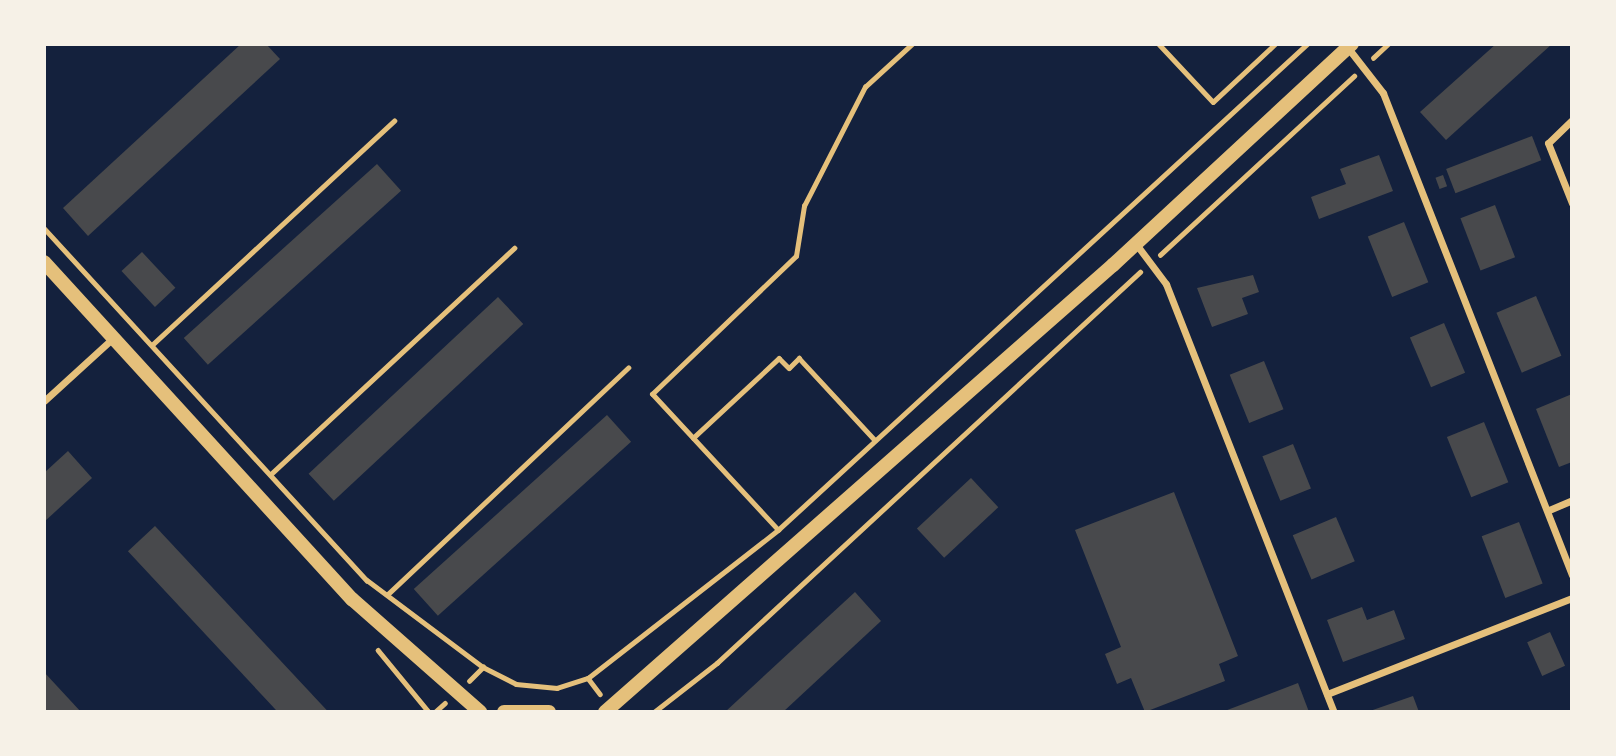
<!DOCTYPE html>
<style>
body{margin:0}
#map{position:relative;width:1616px;height:756px;overflow:hidden;background:#14213d;font-family:Commissioner,sans-serif}
div>[style]{position:absolute}
.building>*{inset:0;background:#48494c;transform-origin:0 0}
.path>*{height:4.5px;margin:-2.25px;padding:0 2.25px;transform-origin:2.25px;border-radius:2.25px;background:#e5c07b}
.minor>*{height:7px;margin:-3.5px;padding:0 3.5px;transform-origin:3.5px;border-radius:3.5px;background:#e5c07b}
.secondary>*{height:14px;margin:-7px;padding:0 7px;transform-origin:7px;border-radius:7px;background:#e5c07b}
span{translate:-50% -50%;white-space:nowrap;text-align:center;line-height:1.15;-webkit-text-stroke:5px #f6f1e7;paint-order:stroke}
.frame{position:absolute;inset:0;border:46px solid #f6f1e7;pointer-events:none}
</style>
<div id="map">
<div class="building">
<i style="clip-path:polygon(241px 44px,266px 44px,280px 59px,88px 236px,63px 208px)"></i>
<i style="clip-path:polygon(1496px 44px,1552px 44px,1446px 140px,1420px 112px)"></i>
<i style="left:1532px;top:136px;width:26px;height:92px;rotate:69deg"></i>
<i style="clip-path:polygon(1379px 155px,1393px 191px,1319px 219px,1311px 197px,1346px 184px,1340px 169px)"></i>
<i style="left:377px;top:164px;width:36px;height:260px;rotate:48deg"></i>
<i style="left:1443px;top:175px;width:12px;height:8px;rotate:70deg"></i>
<i style="left:1495px;top:205px;width:56px;height:37px;rotate:69deg"></i>
<i style="left:1404px;top:222px;width:65px;height:39px;rotate:68deg"></i>
<i style="left:142px;top:252px;width:49px;height:28px;rotate:47deg"></i>
<i style="clip-path:polygon(1253px 275px,1259px 292px,1242px 298px,1248px 314px,1212px 327px,1197px 288px)"></i>
<i style="left:1536px;top:296px;width:65px;height:43px;rotate:67deg"></i>
<i style="left:498px;top:297px;width:37px;height:259px;rotate:47deg"></i>
<i style="left:1444px;top:323px;width:54px;height:37px;rotate:67deg"></i>
<i style="left:1264px;top:361px;width:52px;height:37px;rotate:68deg"></i>
<i style="clip-path:polygon(1572px 394px,1572px 462px,1559px 467px,1536px 409px)"></i>
<i style="left:607px;top:415px;width:36px;height:260px;rotate:48deg"></i>
<i style="left:1484px;top:422px;width:65px;height:40px;rotate:68deg"></i>
<i style="left:1293px;top:444px;width:48px;height:33px;rotate:68deg"></i>
<i style="clip-path:polygon(68px 451px,92px 478px,44px 522px,44px 473px)"></i>
<i style="left:971px;top:478px;width:40px;height:74px;rotate:47deg"></i>
<i style="clip-path:polygon(1174px 492px,1238px 656px,1219px 664px,1225px 681px,1145px 712px,1131px 678px,1117px 684px,1105px 654px,1121px 647px,1075px 530px)"></i>
<i style="left:1336px;top:517px;width:48px;height:47px;rotate:67deg"></i>
<i style="left:1519px;top:522px;width:66px;height:40px;rotate:69deg"></i>
<i style="left:155px;top:526px;width:253px;height:37px;rotate:47deg"></i>
<i style="clip-path:polygon(855px 592px,881px 621px,783px 712px,725px 712px)"></i>
<i style="clip-path:polygon(1362px 607px,1367px 620px,1394px 610px,1405px 639px,1343px 662px,1327px 620px)"></i>
<i style="left:1550px;top:632px;width:37px;height:25px;rotate:66deg"></i>
<i style="clip-path:polygon(44px 672px,81px 712px,44px 712px)"></i>
<i style="clip-path:polygon(1298px 683px,1309px 712px,1222px 712px)"></i>
<i style="clip-path:polygon(1413px 696px,1419px 712px,1367px 712px)"></i>
</div>
<div class="path">
<i style="left:1159px;top:44px;width:79px;rotate:47deg"></i>
<i style="left:1213px;top:102px;width:85px;rotate:-43.1deg"></i>
<i style="left:1373px;top:58px;width:21px;rotate:-43deg"></i>
<i style="left:44px;top:228px;width:478px;rotate:47.5deg"></i>
<i style="left:367px;top:580px;width:145px;rotate:36.9deg"></i>
<i style="left:483px;top:667px;width:37px;rotate:27deg"></i>
<i style="left:516px;top:684px;width:41px;rotate:5.6deg"></i>
<i style="left:557px;top:688px;width:33px;rotate:-18deg"></i>
<i style="left:588px;top:678px;width:241px;rotate:-37.9deg"></i>
<i style="left:778px;top:530px;width:718px;rotate:-42.57deg"></i>
<i style="left:1160px;top:255px;width:264px;rotate:-42.7deg"></i>
<i style="left:152px;top:345px;width:330px;rotate:-42.8deg"></i>
<i style="left:693px;top:438px;width:117px;rotate:-42.9deg"></i>
<i style="left:779px;top:358px;width:14px;rotate:45deg"></i>
<i style="left:789px;top:368px;width:14px;rotate:-45deg"></i>
<i style="left:799px;top:358px;width:112px;rotate:47.2deg"></i>
<i style="left:271px;top:474px;width:332px;rotate:-42.9deg"></i>
<i style="left:778px;top:530px;width:185px;rotate:-132.8deg"></i>
<i style="left:652px;top:394px;width:199px;rotate:-43.8deg"></i>
<i style="left:796px;top:256px;width:51px;rotate:-80.9deg"></i>
<i style="left:804px;top:206px;width:134px;rotate:-62.9deg"></i>
<i style="left:865px;top:87px;width:64px;rotate:-42.5deg"></i>
<i style="left:388px;top:594px;width:330px;rotate:-43.3deg"></i>
<i style="left:378px;top:650px;width:80px;rotate:50.6deg"></i>
<i style="left:588px;top:678px;width:20px;rotate:53deg"></i>
<i style="left:469px;top:681px;width:20px;rotate:-45deg"></i>
<i style="left:435px;top:712px;width:13px;rotate:-42deg"></i>
<i style="left:654px;top:712px;width:80px;rotate:-37.9deg"></i>
<i style="left:717px;top:663px;width:576px;rotate:-42.75deg"></i>
</div>
<div class="minor">
<i style="left:1348px;top:48px;width:57px;rotate:52.1deg"></i>
<i style="left:1383px;top:93px;width:518px;rotate:68.59deg"></i>
<i style="left:1572px;top:120px;width:33px;rotate:136deg"></i>
<i style="left:1548px;top:143px;width:65px;rotate:68.2deg"></i>
<i style="left:1136px;top:244px;width:50px;rotate:53.1deg"></i>
<i style="left:1166px;top:284px;width:460px;rotate:68.6deg"></i>
<i style="left:44px;top:401px;width:92px;rotate:-42.4deg"></i>
<i style="left:1549px;top:510px;width:25px;rotate:-23deg"></i>
<i style="left:1327px;top:694px;width:263px;rotate:-21.4deg"></i>
</div>
<div class="secondary">
<i style="left:44px;top:262px;width:457px;rotate:47.6deg"></i>
<i style="left:352px;top:599px;width:171px;rotate:41.4deg"></i>
<i style="left:504px;top:712px;width:45px"></i>
<i style="left:605px;top:712px;width:677px;rotate:-41.35deg"></i>
<i style="left:1113px;top:265px;width:326px;rotate:-42.8deg"></i>
</div>
<div class="frame"></div>
</div>
